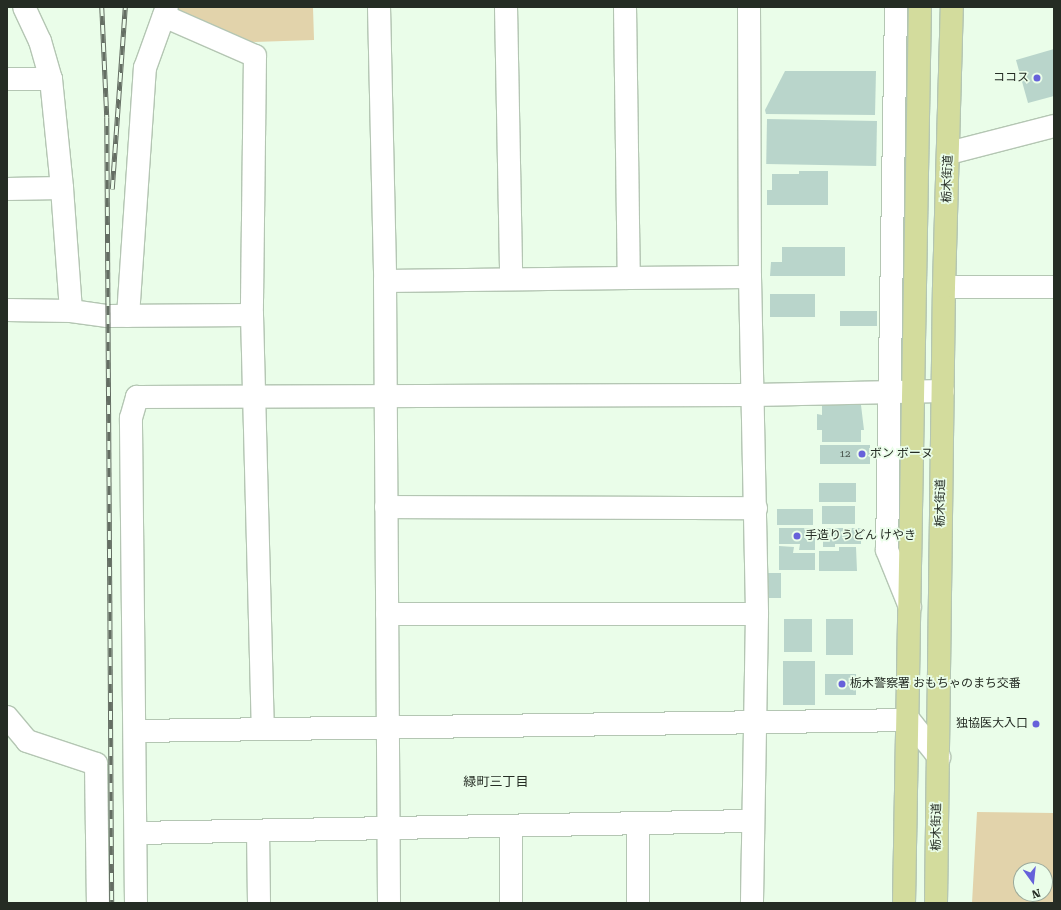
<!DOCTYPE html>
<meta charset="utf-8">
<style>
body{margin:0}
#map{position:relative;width:1061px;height:910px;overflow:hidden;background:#eafde9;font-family:"Roboto Serif","Noto Sans JP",serif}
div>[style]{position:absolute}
.green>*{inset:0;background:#e2d3ab}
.building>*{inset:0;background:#b9d5cb;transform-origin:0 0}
.roads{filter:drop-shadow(1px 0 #b4c6b3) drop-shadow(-1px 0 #b4c6b3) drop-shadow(0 1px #b4c6b3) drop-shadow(0 -1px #b4c6b3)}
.minor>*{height:22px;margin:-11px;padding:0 11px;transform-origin:11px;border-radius:11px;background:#fff}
.major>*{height:22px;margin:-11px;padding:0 11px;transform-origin:11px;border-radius:11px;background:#d3dc9d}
.rail>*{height:4.5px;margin-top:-2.25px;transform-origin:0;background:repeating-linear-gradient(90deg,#eafde9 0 9px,#646e63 0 18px);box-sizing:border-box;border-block:1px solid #646e63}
.dots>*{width:11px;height:11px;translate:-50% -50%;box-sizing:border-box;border:2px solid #eafde9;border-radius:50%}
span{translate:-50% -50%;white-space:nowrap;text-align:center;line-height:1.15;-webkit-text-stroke:3.5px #eafde9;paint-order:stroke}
.number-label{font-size:10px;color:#4a564e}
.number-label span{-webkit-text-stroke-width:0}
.poi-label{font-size:12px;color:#252c24}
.right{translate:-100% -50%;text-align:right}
.left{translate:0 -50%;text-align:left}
.street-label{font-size:12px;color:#252c24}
.neighbourhood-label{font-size:13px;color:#252c24}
.frame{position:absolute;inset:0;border:8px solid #252c24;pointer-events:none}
.north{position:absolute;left:1013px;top:862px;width:40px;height:40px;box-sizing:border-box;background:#eafde9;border:1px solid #9ba99a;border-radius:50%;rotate:165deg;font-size:11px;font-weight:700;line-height:16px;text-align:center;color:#252c24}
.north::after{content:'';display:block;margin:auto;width:14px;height:18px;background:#6661da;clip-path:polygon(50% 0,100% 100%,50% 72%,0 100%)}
</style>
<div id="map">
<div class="green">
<i style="clip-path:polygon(175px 7px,313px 7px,314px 40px,252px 42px,173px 10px)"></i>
<i style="clip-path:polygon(evenodd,977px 812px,1054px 813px,1054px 903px,972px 903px,977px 812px,1021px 870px,1045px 870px,1045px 894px,1021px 894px,1021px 870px)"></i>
</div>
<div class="building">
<i style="clip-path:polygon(1054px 49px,1054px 96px,1028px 103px,1016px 60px)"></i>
<i style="clip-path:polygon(785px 71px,876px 71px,875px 115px,766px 114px,765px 110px)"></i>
<i style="left:767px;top:119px;width:110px;height:45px;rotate:1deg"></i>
<i style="clip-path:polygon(799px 171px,828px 171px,828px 205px,767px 205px,767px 190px,772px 190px,772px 174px,799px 174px)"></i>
<i style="clip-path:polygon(782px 247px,845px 247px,845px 276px,770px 276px,771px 262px,782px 262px)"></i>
<i style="left:770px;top:294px;width:45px;height:23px"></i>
<i style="left:840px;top:311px;width:37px;height:15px"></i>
<i style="clip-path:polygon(822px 405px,861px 405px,864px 430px,861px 430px,861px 442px,822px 442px,822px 430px,817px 430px,817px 414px,822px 415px)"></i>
<i style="left:820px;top:445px;width:50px;height:19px"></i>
<i style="left:819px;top:483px;width:37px;height:19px"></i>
<i style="left:822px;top:506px;width:33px;height:18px"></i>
<i style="left:777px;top:509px;width:36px;height:16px"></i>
<i style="clip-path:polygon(779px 528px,815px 528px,815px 550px,799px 550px,800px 544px,779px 544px)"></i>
<i style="clip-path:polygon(823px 528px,861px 528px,861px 544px,835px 544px,835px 547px,823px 547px)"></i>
<i style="clip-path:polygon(779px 546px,794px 547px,793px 553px,815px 553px,815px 570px,779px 570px)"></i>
<i style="clip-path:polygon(839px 547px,856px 547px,857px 571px,819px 571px,819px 551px,839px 551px)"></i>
<i style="left:768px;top:573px;width:13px;height:25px"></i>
<i style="left:784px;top:619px;width:28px;height:33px"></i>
<i style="left:826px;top:619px;width:27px;height:36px"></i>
<i style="left:783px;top:661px;width:32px;height:44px"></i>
<i style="left:825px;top:674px;width:31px;height:21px"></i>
</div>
<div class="roads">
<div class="minor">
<i style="left:24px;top:7px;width:38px;rotate:65deg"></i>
<i style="left:40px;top:41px;width:40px;rotate:74deg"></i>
<i style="left:51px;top:79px;width:110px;rotate:84.2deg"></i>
<i style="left:62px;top:188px;width:123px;rotate:85.8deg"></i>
<i style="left:379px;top:7px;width:274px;rotate:88.7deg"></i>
<i style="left:385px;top:281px;width:622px;rotate:89.63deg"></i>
<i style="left:506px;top:7px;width:271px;rotate:88.9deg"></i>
<i style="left:625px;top:7px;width:271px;rotate:89.2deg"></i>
<i style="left:629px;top:278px;width:121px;rotate:-0.5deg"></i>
<i style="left:749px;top:7px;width:270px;rotate:89.8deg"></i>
<i style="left:750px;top:277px;width:337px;rotate:88.8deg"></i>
<i style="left:757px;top:614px;width:289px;rotate:91deg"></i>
<i style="left:896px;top:7px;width:543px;rotate:90.95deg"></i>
<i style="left:887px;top:550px;width:61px;rotate:68deg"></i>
<i style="left:164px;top:16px;width:99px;rotate:23.7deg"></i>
<i style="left:255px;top:56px;width:259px;rotate:90.7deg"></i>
<i style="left:7px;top:79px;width:44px"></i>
<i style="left:949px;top:153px;width:108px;rotate:-14.4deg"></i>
<i style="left:7px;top:189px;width:55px;rotate:-1deg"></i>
<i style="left:385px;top:281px;width:244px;rotate:-0.7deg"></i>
<i style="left:944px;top:287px;width:110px"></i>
<i style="left:7px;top:310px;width:64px;rotate:0.9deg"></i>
<i style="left:71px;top:311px;width:37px;rotate:8deg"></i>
<i style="left:108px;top:316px;width:144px;rotate:-0.4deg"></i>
<i style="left:252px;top:315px;width:414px;rotate:88.5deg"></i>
<i style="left:128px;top:316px;width:249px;rotate:-86.1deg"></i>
<i style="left:145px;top:68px;width:65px;rotate:-70.2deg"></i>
<i style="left:386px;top:507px;width:370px;rotate:0.2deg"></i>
<i style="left:387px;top:614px;width:370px"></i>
<i style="left:7px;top:717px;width:31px;rotate:50deg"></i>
<i style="left:27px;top:741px;width:73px;rotate:18.4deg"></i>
<i style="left:96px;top:764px;width:139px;rotate:89.2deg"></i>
<i style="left:135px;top:731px;width:774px;rotate:-0.81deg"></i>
<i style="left:909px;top:720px;width:48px;rotate:51deg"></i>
<i style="left:511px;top:827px;width:76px;rotate:90deg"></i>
<i style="left:258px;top:831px;width:72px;rotate:89.2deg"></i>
<i style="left:136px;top:833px;width:616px;rotate:-1.12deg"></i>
<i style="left:136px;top:903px;width:485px;rotate:-90.6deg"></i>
<i style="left:131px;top:418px;width:22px;rotate:-74deg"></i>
<i style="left:137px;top:397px;width:617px;rotate:-0.19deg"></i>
<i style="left:754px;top:395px;width:189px;rotate:-1.2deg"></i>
<i style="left:638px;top:903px;width:79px;rotate:-90deg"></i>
</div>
<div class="major">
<i style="left:904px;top:903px;width:896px;rotate:-88.98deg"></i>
<i style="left:936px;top:903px;width:616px;rotate:-89.26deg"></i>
<i style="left:944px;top:287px;width:280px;rotate:-88.4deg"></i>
</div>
</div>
<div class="rail">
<i style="left:102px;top:7px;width:110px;rotate:87.4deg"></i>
<i style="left:107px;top:117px;width:786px;rotate:89.64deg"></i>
<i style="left:112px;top:189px;width:182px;rotate:-85.9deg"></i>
</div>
<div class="dots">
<i style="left:1037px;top:78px;background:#6661da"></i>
<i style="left:862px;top:454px;background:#6661da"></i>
<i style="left:797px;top:536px;background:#6661da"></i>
<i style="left:842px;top:684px;background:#6661da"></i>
<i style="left:1036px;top:724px;background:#6661da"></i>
</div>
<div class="number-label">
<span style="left:845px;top:454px">12</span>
</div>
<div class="poi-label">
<span class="right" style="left:1029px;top:78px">ココス</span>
<span class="left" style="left:870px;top:454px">ボン ボーヌ</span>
<span class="left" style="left:805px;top:536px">手造りうどん けやき</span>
<span class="left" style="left:850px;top:684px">栃木警察署 おもちゃのまち交番</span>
<span class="right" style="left:1028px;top:724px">独協医大入口</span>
</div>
<div class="street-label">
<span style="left:948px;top:179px;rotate:-88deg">栃木街道</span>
<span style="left:941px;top:503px;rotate:-89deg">栃木街道</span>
<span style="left:937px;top:827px;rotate:-89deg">栃木街道</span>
</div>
<div class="neighbourhood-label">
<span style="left:496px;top:782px">緑町三丁目</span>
</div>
<div class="frame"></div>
<div class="north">N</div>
</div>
